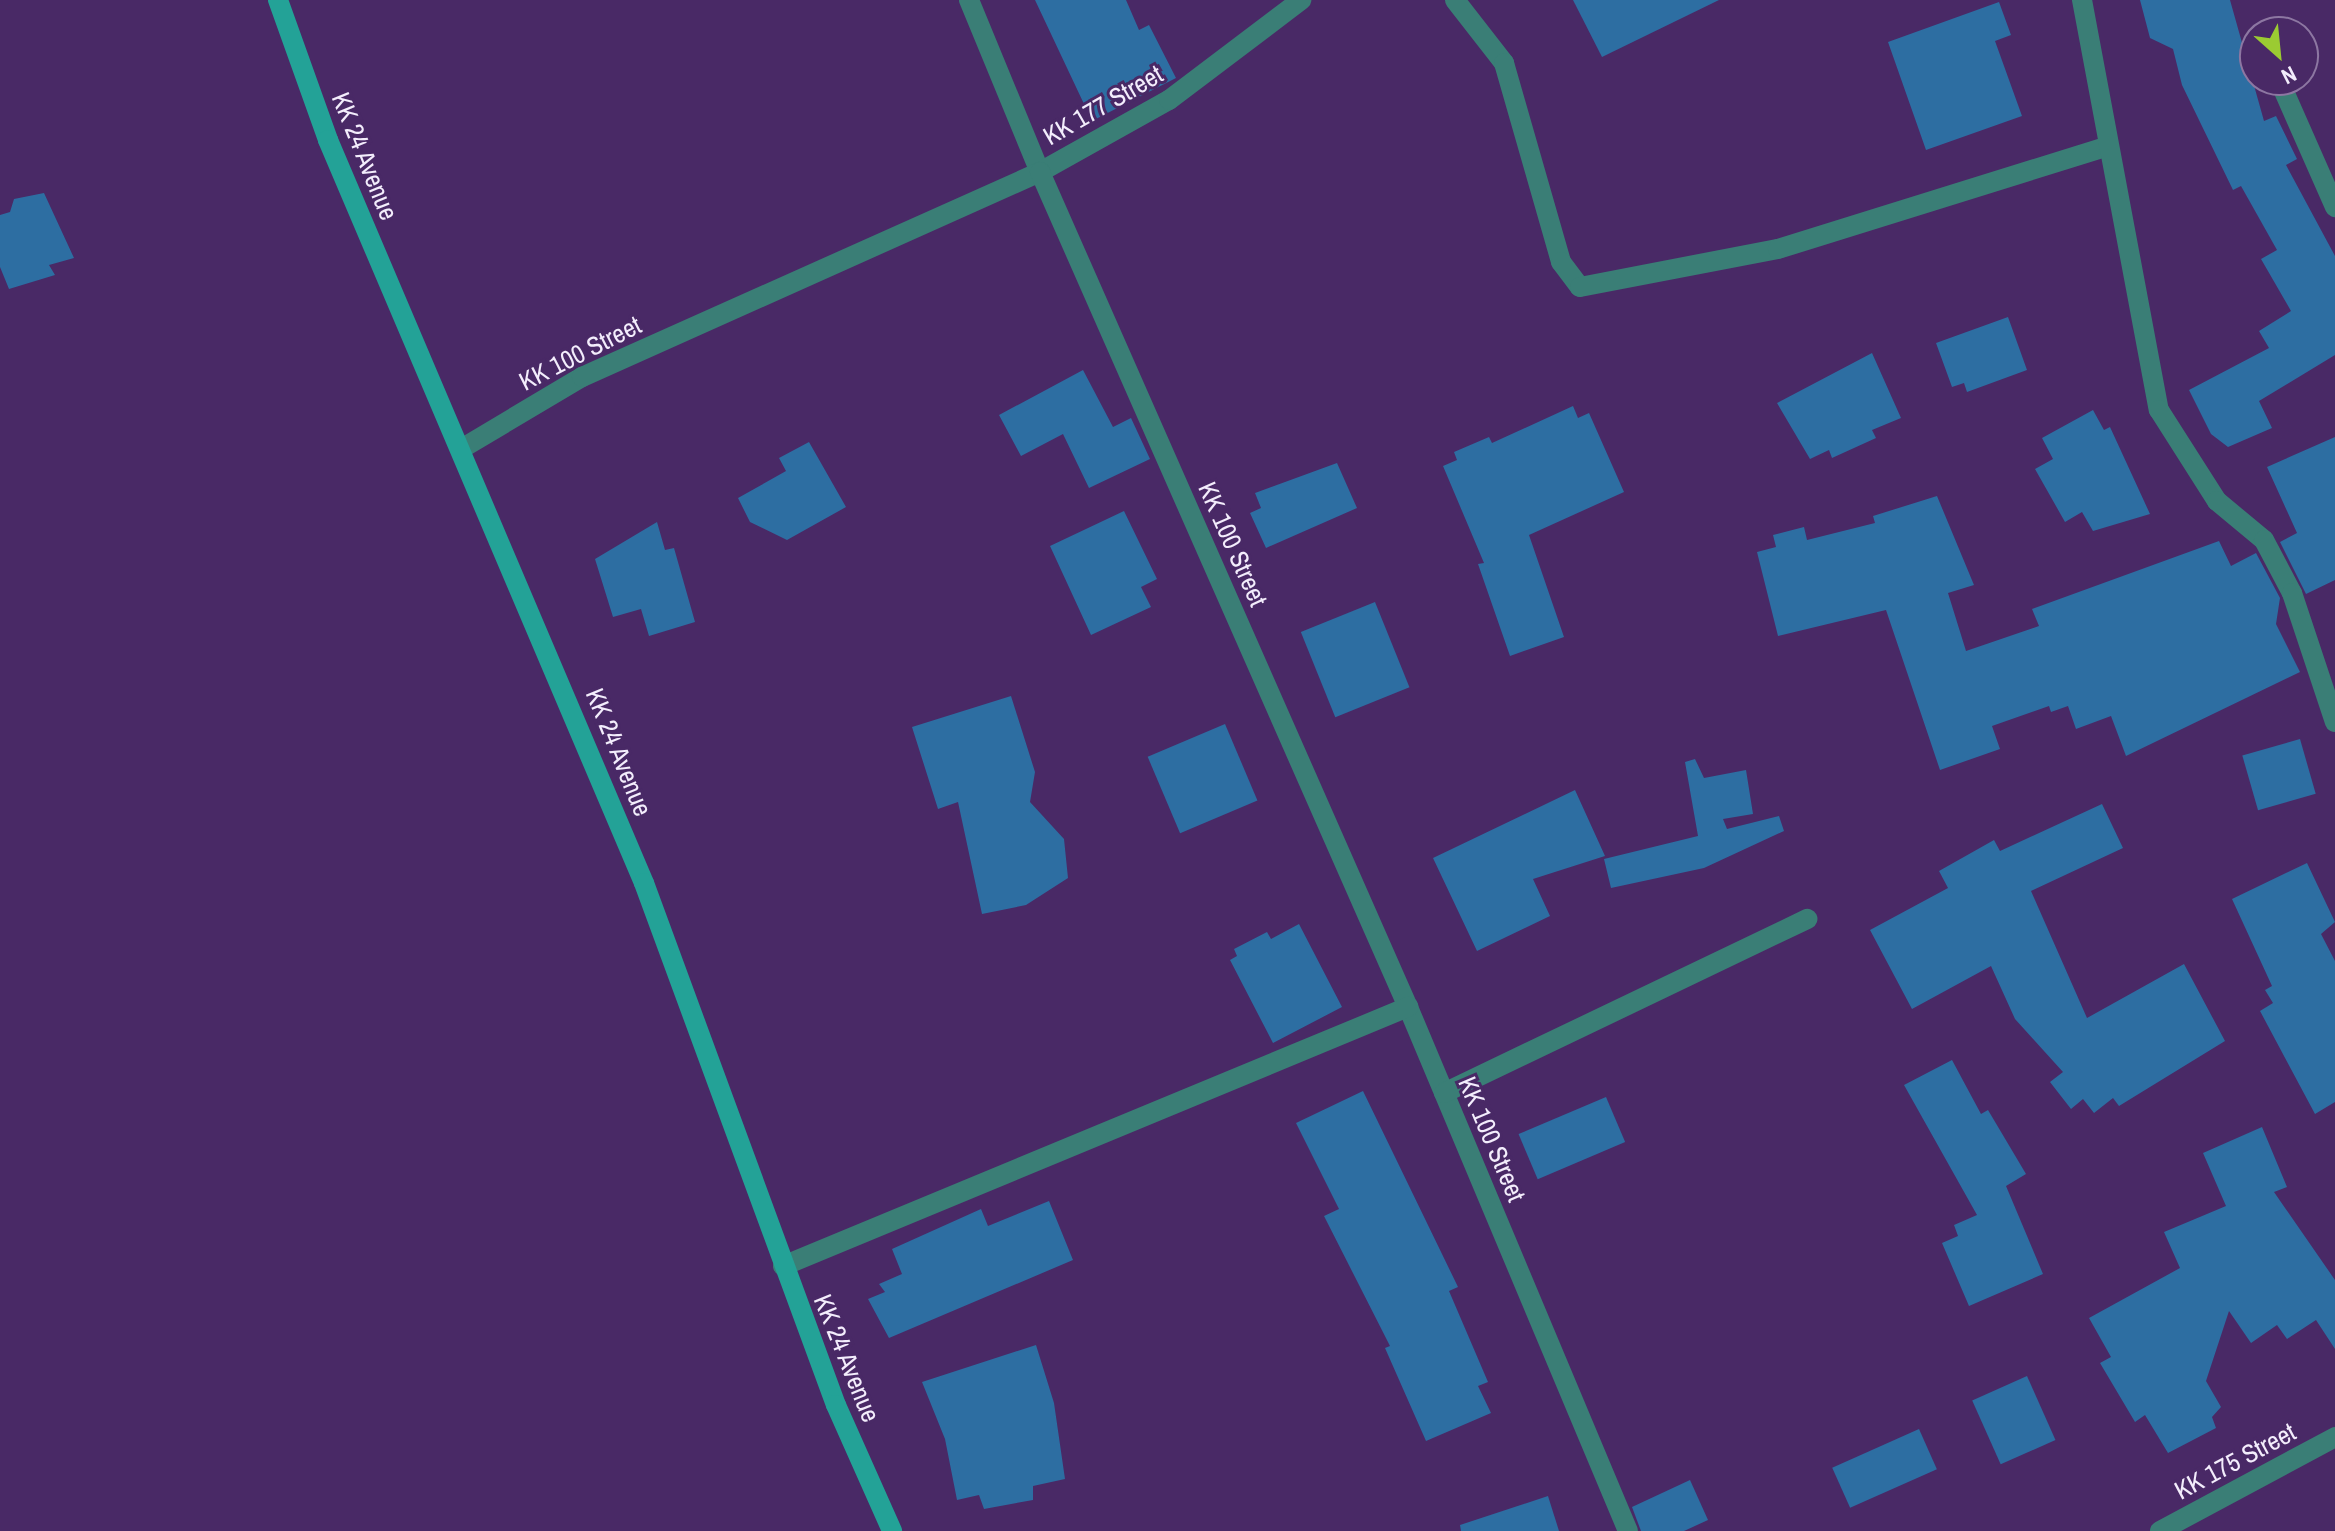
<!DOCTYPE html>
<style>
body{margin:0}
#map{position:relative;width:2335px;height:1531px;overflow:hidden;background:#492966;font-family:"Archivo Narrow",sans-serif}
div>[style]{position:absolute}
.building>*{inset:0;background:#2d6ea2;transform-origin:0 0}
.lane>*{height:20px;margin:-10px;padding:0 10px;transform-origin:10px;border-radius:10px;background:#3a7e76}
.street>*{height:20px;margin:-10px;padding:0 10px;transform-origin:10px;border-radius:10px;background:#3a7e76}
.secondary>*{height:20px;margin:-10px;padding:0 10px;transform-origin:10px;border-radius:10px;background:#23a297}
span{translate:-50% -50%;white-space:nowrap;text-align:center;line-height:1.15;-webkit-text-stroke:6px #492966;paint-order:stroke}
.street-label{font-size:26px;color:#f3edfc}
.north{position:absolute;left:2239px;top:16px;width:80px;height:80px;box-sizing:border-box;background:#492966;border:2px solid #8d77a2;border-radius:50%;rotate:153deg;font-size:22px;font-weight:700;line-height:32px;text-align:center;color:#f3edfc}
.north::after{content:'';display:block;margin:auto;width:28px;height:36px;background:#9bcb32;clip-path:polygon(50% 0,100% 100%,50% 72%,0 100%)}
</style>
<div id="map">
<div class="building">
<i style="clip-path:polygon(1035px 0,1126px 0,1139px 30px,1149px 25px,1176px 78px,1092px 121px)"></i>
<i style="clip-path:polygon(1573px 0,1719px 0,1602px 57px)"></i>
<i style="clip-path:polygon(2140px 0,2230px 0,2264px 121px,2276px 116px,2297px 159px,2286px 165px,2335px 256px,2335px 355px,2259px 401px,2272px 428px,2228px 447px,2211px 434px,2189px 390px,2269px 348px,2259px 331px,2291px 311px,2261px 259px,2277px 250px,2241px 186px,2233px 190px,2182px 85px,2173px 49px,2150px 38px)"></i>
<i style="clip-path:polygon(1999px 2px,2011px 35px,1995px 41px,2022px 116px,1926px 150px,1888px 42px)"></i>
<i style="clip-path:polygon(44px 193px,74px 258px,49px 265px,55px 275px,9px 289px,0 267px,0 215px,10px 212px,14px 199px)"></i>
<i style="clip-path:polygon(2008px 317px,2027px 370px,1967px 392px,1964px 383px,1952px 387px,1936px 343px)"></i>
<i style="clip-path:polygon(1872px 353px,1901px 418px,1872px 430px,1876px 438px,1832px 458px,1829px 450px,1810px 459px,1777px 403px)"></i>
<i style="clip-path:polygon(1083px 370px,1113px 427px,1131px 418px,1150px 459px,1089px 488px,1063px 434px,1021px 456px,999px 415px)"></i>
<i style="clip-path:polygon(1573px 406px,1578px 418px,1589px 413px,1624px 492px,1529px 535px,1564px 637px,1510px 656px,1478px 564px,1484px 563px,1443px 466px,1457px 460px,1454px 452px,1489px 437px,1492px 443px)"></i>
<i style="clip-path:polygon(2093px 410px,2104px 430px,2110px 427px,2150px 514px,2093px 531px,2082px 512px,2065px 522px,2035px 469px,2053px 459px,2042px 438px)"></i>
<i style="clip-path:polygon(2335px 437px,2335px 580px,2306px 594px,2280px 542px,2297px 533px,2267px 467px)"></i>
<i style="clip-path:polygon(809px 442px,846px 507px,787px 540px,750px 522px,738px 498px,786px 471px,779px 458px)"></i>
<i style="clip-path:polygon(1337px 463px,1357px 508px,1266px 548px,1250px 513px,1261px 508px,1255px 493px)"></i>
<i style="clip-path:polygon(1937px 496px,1974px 585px,1948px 593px,1966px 651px,2039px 626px,2032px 609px,2219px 541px,2231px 566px,2256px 553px,2280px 598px,2276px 624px,2300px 672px,2126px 756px,2111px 716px,2076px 729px,2068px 706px,2051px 712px,2049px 706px,1992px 726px,2000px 749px,1940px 770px,1886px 610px,1778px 636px,1757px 552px,1776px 547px,1773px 535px,1804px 527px,1807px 540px,1875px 523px,1873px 516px)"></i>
<i style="clip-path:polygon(1124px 511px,1157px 579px,1141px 587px,1151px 607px,1091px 635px,1050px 546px)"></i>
<i style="clip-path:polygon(657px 522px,665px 550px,674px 548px,695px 622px,649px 636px,641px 609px,613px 617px,595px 559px)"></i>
<i style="left:1375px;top:602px;width:92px;height:80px;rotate:68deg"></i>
<i style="clip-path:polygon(1011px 696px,1035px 772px,1030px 802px,1064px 839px,1068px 878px,1026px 905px,982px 914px,958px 802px,938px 809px,912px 727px)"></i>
<i style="left:1225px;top:724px;width:83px;height:84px;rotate:67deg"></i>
<i style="left:2300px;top:739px;width:57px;height:60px;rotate:74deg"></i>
<i style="clip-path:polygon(1695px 759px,1704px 778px,1746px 770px,1753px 814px,1723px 819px,1727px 829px,1779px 816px,1784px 831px,1704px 868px,1611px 888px,1604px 859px,1698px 836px,1685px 762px)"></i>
<i style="clip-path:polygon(1575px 790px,1605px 856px,1533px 879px,1550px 916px,1477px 951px,1433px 858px)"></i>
<i style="clip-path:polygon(2102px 804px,2123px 848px,2031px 891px,2087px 1018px,2184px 964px,2225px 1041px,2119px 1106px,2113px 1098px,2094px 1113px,2083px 1099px,2071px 1109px,2050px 1082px,2063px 1072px,2015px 1019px,1991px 966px,1912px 1009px,1870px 930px,1948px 888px,1939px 871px,1994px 840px,2000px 851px)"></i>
<i style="clip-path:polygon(2307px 863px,2335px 922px,2321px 934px,2335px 961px,2335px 1102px,2315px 1114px,2260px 1011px,2273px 1003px,2265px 990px,2272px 986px,2232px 899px)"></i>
<i style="clip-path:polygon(1299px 924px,1342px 1007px,1273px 1043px,1230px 960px,1237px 956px,1234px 949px,1267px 932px,1271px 939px)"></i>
<i style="clip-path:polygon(1952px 1060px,1981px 1114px,1988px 1110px,2026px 1174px,2006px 1186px,2043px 1274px,1969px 1306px,1942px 1243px,1958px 1236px,1954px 1225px,1977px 1215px,1904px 1085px)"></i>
<i style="clip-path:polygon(1363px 1091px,1458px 1287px,1449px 1291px,1488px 1382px,1478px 1386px,1491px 1413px,1426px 1441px,1385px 1348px,1390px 1346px,1324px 1216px,1339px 1209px,1296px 1123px)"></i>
<i style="left:1606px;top:1097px;width:49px;height:95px;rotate:67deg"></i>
<i style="clip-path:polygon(2262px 1127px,2287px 1187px,2274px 1192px,2335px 1280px,2335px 1349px,2316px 1320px,2287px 1339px,2277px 1325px,2251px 1343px,2229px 1311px,2206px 1381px,2221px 1407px,2212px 1417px,2216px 1428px,2168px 1453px,2145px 1415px,2135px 1422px,2100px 1363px,2111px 1357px,2089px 1318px,2180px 1268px,2164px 1232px,2226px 1206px,2203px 1153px)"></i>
<i style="clip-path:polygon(1049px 1201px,1073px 1260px,889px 1338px,868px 1299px,885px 1292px,879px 1284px,902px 1274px,892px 1249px,981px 1209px,988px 1226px)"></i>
<i style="clip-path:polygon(1036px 1345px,1054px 1403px,1065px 1479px,1033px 1486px,1033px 1500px,984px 1509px,979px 1495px,957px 1500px,945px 1439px,922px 1382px)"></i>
<i style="left:2027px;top:1376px;width:70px;height:60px;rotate:66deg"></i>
<i style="left:1919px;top:1429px;width:44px;height:95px;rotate:66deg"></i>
<i style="clip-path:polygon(1690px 1480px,1708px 1520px,1684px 1531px,1641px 1531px,1632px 1507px)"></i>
<i style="clip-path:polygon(1548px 1496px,1559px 1531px,1461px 1531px,1460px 1525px)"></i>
</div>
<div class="lane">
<i style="left:2279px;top:80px;width:139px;rotate:66.2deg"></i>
</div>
<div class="street">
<i style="left:969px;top:0;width:186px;rotate:67.6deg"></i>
<i style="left:1040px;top:172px;width:148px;rotate:-29.2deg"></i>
<i style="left:1169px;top:100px;width:166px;rotate:-37.1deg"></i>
<i style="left:1455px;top:0;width:80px;rotate:52.1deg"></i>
<i style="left:1504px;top:63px;width:207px;rotate:74deg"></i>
<i style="left:1561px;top:262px;width:31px;rotate:53deg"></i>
<i style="left:1580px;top:287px;width:202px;rotate:-10.9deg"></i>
<i style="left:1778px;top:249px;width:343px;rotate:-17.3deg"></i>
<i style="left:2082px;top:0;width:417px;rotate:79.4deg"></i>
<i style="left:2159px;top:410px;width:108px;rotate:57.5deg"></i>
<i style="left:2217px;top:501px;width:61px;rotate:39.7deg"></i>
<i style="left:2264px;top:540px;width:60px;rotate:62.2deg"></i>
<i style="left:2292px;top:593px;width:136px;rotate:71.6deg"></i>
<i style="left:461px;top:449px;width:141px;rotate:-30.8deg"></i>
<i style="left:582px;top:377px;width:502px;rotate:-24.11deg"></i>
<i style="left:1040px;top:172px;width:912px;rotate:66.22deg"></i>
<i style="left:1408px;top:1007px;width:568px;rotate:67.23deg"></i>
<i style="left:1444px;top:1093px;width:403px;rotate:-25.6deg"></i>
<i style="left:783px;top:1266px;width:677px;rotate:-22.51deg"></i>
<i style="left:2160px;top:1531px;width:199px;rotate:-28.2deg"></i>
</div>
<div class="secondary">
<i style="left:278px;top:0;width:149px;rotate:70.3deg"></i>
<i style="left:328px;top:140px;width:807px;rotate:66.96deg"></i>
<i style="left:644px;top:883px;width:556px;rotate:69.81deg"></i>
<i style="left:836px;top:1405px;width:138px;rotate:66deg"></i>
</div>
<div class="street-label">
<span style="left:1103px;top:105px;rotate:-30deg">KK 177 Street</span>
<span style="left:365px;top:156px;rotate:68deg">KK 24 Avenue</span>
<span style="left:580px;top:353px;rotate:-27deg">KK 100 Street</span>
<span style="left:1233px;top:544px;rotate:66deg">KK 100 Street</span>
<span style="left:619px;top:752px;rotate:68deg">KK 24 Avenue</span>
<span style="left:1492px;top:1139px;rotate:67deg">KK 100 Street</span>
<span style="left:847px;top:1358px;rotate:68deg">KK 24 Avenue</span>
<span style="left:2235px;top:1461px;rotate:-28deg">KK 175 Street</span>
</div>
<div class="north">N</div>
</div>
